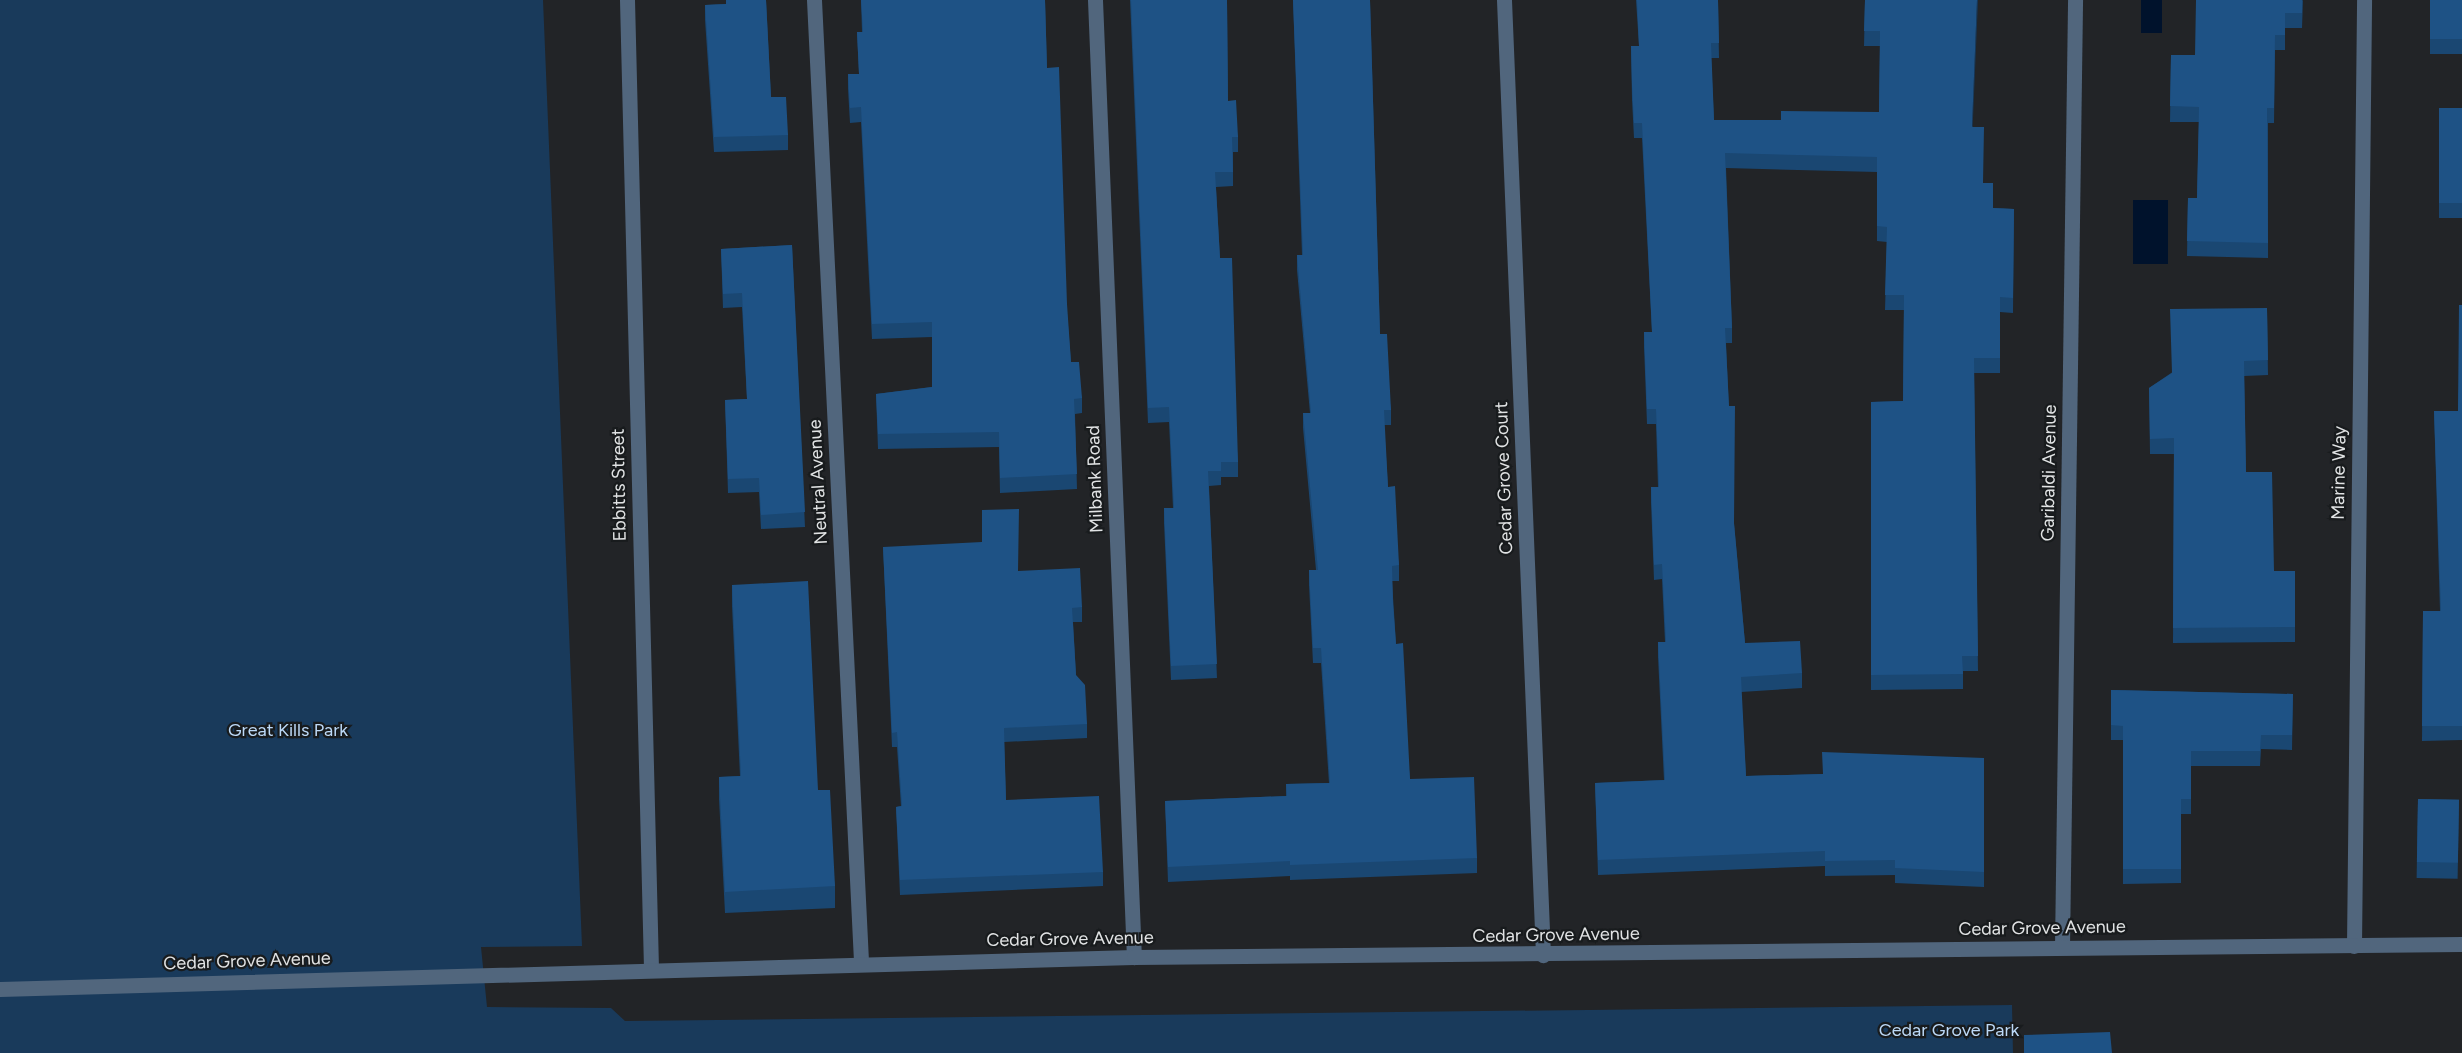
<!DOCTYPE html>
<style>
body{margin:0}
#map{position:relative;width:2462px;height:1053px;overflow:hidden;background:#222427;font-family:Figtree,sans-serif}
div>[style]{position:absolute}
.green>*{inset:0;background:#193a5b}
.water>*{inset:0;background:#00122c;transform-origin:0 0}
.minor>*{height:15px;margin:-7.5px;padding:0 7.5px;transform-origin:7.5px;border-radius:7.5px;background:#51667d}
.wall>*{inset:0;background:#1a4772;transform-origin:0 0}
.shaded-wall>*{inset:0;background:#15395d}
.building>*{inset:0;background:#1e5285;transform-origin:0 0}
span{translate:-50% -50%;white-space:nowrap;text-align:center;line-height:1.15;-webkit-text-stroke:4.5px #181b1d;paint-order:stroke}
.street-label{font-size:18px;color:#e1e3e4}
.park-label{font-size:18px;color:#bcd9f7}
</style>
<div id="map">
<div class="green">
<i style="clip-path:polygon(0 0,543px 0,582px 946px,481px 947px,487px 1007px,611px 1008px,625px 1021px,2012px 1005px,2013px 1053px,0 1053px)"></i>
</div>
<div class="water">
<i style="left:2141px;top:0;width:21px;height:33px"></i>
<i style="left:2133px;top:200px;width:35px;height:64px"></i>
</div>
<div class="minor">
<i style="left:627px;top:0;width:969px;rotate:88.58deg"></i>
<i style="left:814px;top:0;width:963px;rotate:87.2deg"></i>
<i style="left:1095px;top:0;width:958px;rotate:87.67deg"></i>
<i style="left:1504px;top:0;width:956px;rotate:87.66deg"></i>
<i style="left:2354px;top:946px;width:946px;rotate:-89.39deg"></i>
<i style="left:2062px;top:947px;width:947px;rotate:-89.21deg"></i>
<i style="left:0;top:989px;width:1134px;rotate:-1.62deg"></i>
<i style="left:1134px;top:957px;width:1328px;rotate:-0.56deg"></i>
</div>
<div class="wall">
<i style="clip-path:polygon(726px 0,766px 0,771px 97px,788px 135px,788px 150px,714px 152px,705px 20px,705px 5px,726px 4px)"></i>
<i style="clip-path:polygon(861px 0,1045px 0,1047px 68px,1071px 362px,1082px 398px,1082px 413px,1075px 414px,1077px 489px,1000px 493px,999px 447px,878px 449px,876px 394px,932px 387px,932px 337px,872px 339px,861px 122px,850px 123px,848px 89px,848px 74px,859px 74px,857px 32px,862px 32px)"></i>
<i style="clip-path:polygon(1130px 0,1227px 0,1228px 101px,1238px 137px,1238px 152px,1233px 152px,1233px 186px,1216px 187px,1220px 258px,1238px 462px,1238px 477px,1221px 477px,1221px 485px,1209px 486px,1217px 678px,1171px 680px,1164px 523px,1164px 508px,1173px 508px,1169px 422px,1148px 423px)"></i>
<i style="clip-path:polygon(1293px 0,1370px 0,1380px 334px,1391px 410px,1391px 425px,1384px 425px,1388px 487px,1399px 565px,1399px 581px,1392px 581px,1396px 644px,1410px 779px,1477px 858px,1477px 873px,1290px 880px,1290px 876px,1168px 882px,1165px 801px,1286px 796px,1286px 784px,1329px 783px,1321px 663px,1313px 663px,1309px 585px,1309px 570px,1316px 570px,1303px 428px,1303px 413px,1310px 413px,1297px 270px,1297px 255px,1302px 255px)"></i>
<i style="clip-path:polygon(1636px 0,1718px 0,1719px 58px,1711px 58px,1714px 120px,1781px 120px,1879px 112px,1880px 46px,1864px 46px,1865px 0,1973px 127px,1983px 183px,1993px 208px,2014px 209px,2013px 313px,2000px 312px,2000px 373px,1974px 373px,1978px 671px,1963px 671px,1963px 689px,1871px 690px,1871px 402px,1903px 401px,1904px 310px,1885px 310px,1887px 242px,1877px 241px,1877px 172px,1726px 168px,1732px 328px,1732px 343px,1726px 343px,1734px 524px,1745px 643px,1802px 673px,1802px 688px,1741px 692px,1746px 776px,1822px 774px,1984px 758px,1984px 887px,1895px 883px,1895px 875px,1825px 876px,1825px 866px,1598px 875px,1595px 783px,1664px 780px,1658px 657px,1658px 642px,1665px 642px,1662px 579px,1654px 580px,1651px 502px,1651px 487px,1658px 487px,1656px 424px,1647px 424px,1644px 347px,1644px 332px,1652px 332px,1642px 138px,1634px 138px,1632px 100px,1631px 46px,1639px 46px)"></i>
<i style="clip-path:polygon(2303px 0,2302px 28px,2285px 28px,2285px 50px,2275px 50px,2274px 123px,2268px 123px,2268px 258px,2187px 256px,2188px 198px,2197px 198px,2199px 122px,2170px 122px,2171px 55px,2195px 55px)"></i>
<i style="left:2430px;top:0;width:32px;height:54px"></i>
<i style="left:2439px;top:108px;width:23px;height:110px"></i>
<i style="clip-path:polygon(792px 245px,805px 527px,761px 529px,759px 492px,728px 493px,725px 400px,747px 399px,742px 307px,723px 308px,721px 249px)"></i>
<i style="clip-path:polygon(2462px 305px,2462px 740px,2422px 741px,2423px 611px,2440px 611px,2434px 411px,2458px 411px)"></i>
<i style="clip-path:polygon(2267px 308px,2268px 375px,2244px 376px,2246px 472px,2274px 571px,2295px 571px,2295px 642px,2173px 643px,2174px 454px,2150px 454px,2149px 388px)"></i>
<i style="clip-path:polygon(883px 547px,1018px 571px,1082px 607px,1082px 622px,1073px 622px,1076px 675px,1087px 724px,1087px 738px,1004px 742px,1006px 800px,1103px 872px,1103px 886px,900px 895px,896px 807px,901px 806px,897px 747px,892px 747px)"></i>
<i style="clip-path:polygon(732px 585px,818px 790px,835px 886px,835px 908px,725px 913px,719px 799px,719px 777px,740px 776px,732px 606px)"></i>
<i style="clip-path:polygon(2111px 690px,2293px 694px,2292px 750px,2261px 749px,2260px 766px,2191px 766px,2191px 814px,2181px 814px,2181px 883px,2123px 884px,2123px 740px,2111px 740px)"></i>
<i style="left:2418px;top:799px;width:41px;height:79px;rotate:1deg"></i>
</div>
<div class="shaded-wall">
<i style="clip-path:polygon(1977px 0,1978px 0,1972px 142px,1972px 127px)"></i>
</div>
<div class="building">
<i style="clip-path:polygon(726px 0,766px 0,771px 97px,786px 97px,788px 135px,714px 137px,705px 5px,726px 4px)"></i>
<i style="clip-path:polygon(861px 0,1045px 0,1047px 68px,1059px 67px,1067px 304px,1071px 362px,1079px 362px,1082px 398px,1074px 399px,1077px 474px,1000px 478px,999px 432px,878px 434px,876px 394px,932px 387px,932px 322px,872px 324px,861px 107px,850px 108px,848px 74px,859px 74px,857px 32px,863px 32px)"></i>
<i style="clip-path:polygon(1131px 0,1227px 0,1228px 101px,1236px 100px,1238px 137px,1232px 137px,1233px 172px,1215px 172px,1220px 258px,1232px 258px,1238px 462px,1221px 462px,1221px 471px,1208px 471px,1217px 664px,1171px 666px,1164px 508px,1174px 508px,1169px 407px,1148px 408px)"></i>
<i style="clip-path:polygon(1293px 0,1370px 0,1380px 334px,1387px 334px,1391px 410px,1384px 410px,1388px 487px,1395px 486px,1399px 565px,1392px 566px,1393px 604px,1396px 644px,1403px 643px,1410px 779px,1474px 777px,1477px 858px,1290px 865px,1290px 861px,1168px 867px,1165px 801px,1287px 796px,1286px 784px,1330px 783px,1321px 648px,1313px 648px,1311px 608px,1309px 570px,1318px 570px,1303px 413px,1311px 413px,1297px 255px,1303px 255px)"></i>
<i style="clip-path:polygon(1637px 0,1718px 0,1719px 43px,1711px 43px,1714px 120px,1781px 120px,1781px 111px,1879px 112px,1880px 31px,1864px 31px,1865px 0,1977px 0,1972px 127px,1984px 127px,1983px 183px,1993px 183px,1993px 208px,2014px 209px,2013px 298px,2000px 297px,2000px 358px,1974px 358px,1978px 656px,1962px 656px,1963px 674px,1871px 675px,1871px 402px,1903px 401px,1904px 295px,1885px 295px,1887px 227px,1877px 226px,1877px 157px,1725px 153px,1732px 328px,1725px 328px,1729px 406px,1735px 406px,1734px 523px,1745px 643px,1800px 641px,1802px 673px,1741px 677px,1746px 776px,1823px 774px,1822px 752px,1984px 758px,1984px 872px,1895px 868px,1895px 860px,1825px 861px,1825px 851px,1598px 860px,1595px 783px,1665px 780px,1658px 642px,1666px 642px,1662px 564px,1654px 565px,1651px 487px,1659px 487px,1656px 409px,1647px 409px,1644px 332px,1652px 332px,1642px 123px,1634px 123px,1632px 85px,1631px 46px,1639px 46px)"></i>
<i style="clip-path:polygon(2196px 0,2302px 0,2302px 13px,2285px 13px,2285px 35px,2275px 35px,2274px 108px,2267px 108px,2268px 243px,2187px 241px,2188px 198px,2197px 198px,2199px 107px,2170px 106px,2171px 55px,2195px 55px)"></i>
<i style="left:2430px;top:0;width:32px;height:39px"></i>
<i style="left:2439px;top:108px;width:23px;height:95px"></i>
<i style="clip-path:polygon(792px 245px,805px 512px,761px 515px,759px 478px,728px 479px,725px 400px,747px 399px,742px 293px,723px 294px,721px 249px)"></i>
<i style="clip-path:polygon(2459px 305px,2462px 305px,2462px 726px,2422px 726px,2423px 611px,2441px 611px,2434px 411px,2458px 411px)"></i>
<i style="clip-path:polygon(2267px 308px,2268px 360px,2244px 361px,2246px 472px,2272px 472px,2274px 571px,2295px 571px,2295px 627px,2173px 628px,2174px 438px,2150px 439px,2149px 388px,2172px 373px,2170px 309px)"></i>
<i style="clip-path:polygon(1019px 509px,1018px 571px,1080px 568px,1082px 607px,1072px 608px,1076px 675px,1085px 685px,1087px 724px,1004px 728px,1006px 800px,1099px 796px,1103px 872px,900px 880px,896px 807px,902px 806px,897px 732px,892px 733px,883px 547px,982px 542px,982px 510px)"></i>
<i style="clip-path:polygon(808px 581px,818px 790px,830px 790px,835px 886px,725px 892px,719px 777px,741px 776px,732px 585px)"></i>
<i style="clip-path:polygon(2111px 690px,2293px 694px,2292px 735px,2261px 735px,2260px 751px,2191px 751px,2191px 799px,2181px 799px,2181px 869px,2123px 869px,2123px 726px,2111px 725px)"></i>
<i style="left:2418px;top:799px;width:41px;height:63px;rotate:1deg"></i>
<i style="clip-path:polygon(2110px 1032px,2112px 1053px,2024px 1053px,2024px 1035px)"></i>
</div>
<div class="street-label">
<span style="left:2049px;top:473px;rotate:-89deg">Garibaldi Avenue</span>
<span style="left:2339px;top:473px;rotate:-89deg">Marine Way</span>
<span style="left:1504px;top:478px;rotate:-92deg">Cedar Grove Court</span>
<span style="left:1095px;top:479px;rotate:-92deg">Milbank Road</span>
<span style="left:818px;top:482px;rotate:-93deg">Neutral Avenue</span>
<span style="left:619px;top:485px;rotate:-91deg">Ebbitts Street</span>
<span style="left:2042px;top:928px;rotate:-1deg">Cedar Grove Avenue</span>
<span style="left:1556px;top:935px;rotate:-1deg">Cedar Grove Avenue</span>
<span style="left:1070px;top:939px;rotate:-1deg">Cedar Grove Avenue</span>
<span style="left:247px;top:961px;rotate:-2deg">Cedar Grove Avenue</span>
</div>
<div class="park-label">
<span style="left:288px;top:730px">Great Kills Park</span>
<span style="left:1949px;top:1030px">Cedar Grove Park</span>
</div>
</div>
